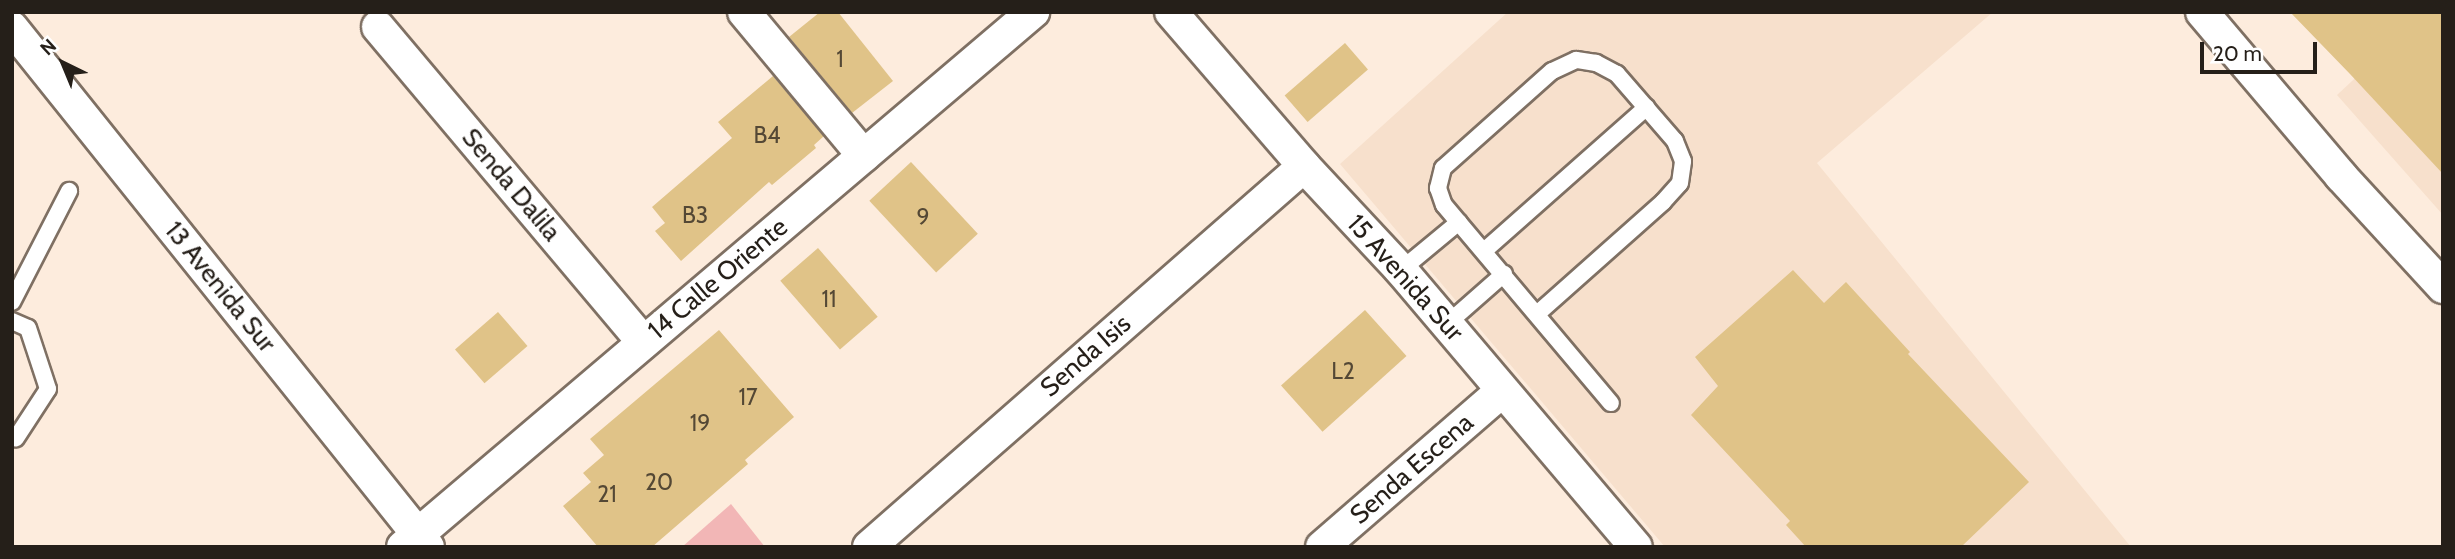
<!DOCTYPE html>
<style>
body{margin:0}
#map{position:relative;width:2455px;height:559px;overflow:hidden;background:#fdecdd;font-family:Cabin,sans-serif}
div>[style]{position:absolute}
.built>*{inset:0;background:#f7e0cc}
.green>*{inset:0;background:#f2b6b6}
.building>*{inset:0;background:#e0c388;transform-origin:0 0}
.roads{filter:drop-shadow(2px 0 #7f7063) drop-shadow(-2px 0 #7f7063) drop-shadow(0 2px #7f7063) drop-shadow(0 -2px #7f7063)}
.lane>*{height:16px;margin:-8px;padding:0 8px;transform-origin:8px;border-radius:8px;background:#fff}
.street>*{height:32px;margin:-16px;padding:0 16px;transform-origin:16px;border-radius:16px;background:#fff}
span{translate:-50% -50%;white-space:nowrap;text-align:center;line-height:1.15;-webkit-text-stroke:5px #fff;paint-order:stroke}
.number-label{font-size:23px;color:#544835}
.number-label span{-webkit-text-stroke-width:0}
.street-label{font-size:26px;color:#251f19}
.frame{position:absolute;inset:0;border:14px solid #251f19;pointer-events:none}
.north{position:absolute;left:28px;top:28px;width:70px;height:70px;-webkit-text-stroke:5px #fff;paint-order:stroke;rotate:317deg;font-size:19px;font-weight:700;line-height:28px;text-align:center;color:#251f19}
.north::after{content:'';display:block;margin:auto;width:24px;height:32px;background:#251f19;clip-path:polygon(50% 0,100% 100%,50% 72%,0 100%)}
.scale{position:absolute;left:2200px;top:42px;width:117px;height:32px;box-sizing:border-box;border:4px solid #251f19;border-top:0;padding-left:9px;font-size:21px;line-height:24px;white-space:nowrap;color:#251f19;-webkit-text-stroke:5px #fff;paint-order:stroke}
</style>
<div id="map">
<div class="built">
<i style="clip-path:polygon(1508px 12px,1993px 12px,1817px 163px,2131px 547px,1665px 547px,1340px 164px)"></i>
<i style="clip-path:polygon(2426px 12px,2443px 12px,2443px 215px,2337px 95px)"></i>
</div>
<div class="green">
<i style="clip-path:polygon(731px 504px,765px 547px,682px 547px)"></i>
</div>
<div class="building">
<i style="clip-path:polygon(820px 12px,838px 12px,893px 81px,852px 113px,789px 37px)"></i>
<i style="clip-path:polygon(2290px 12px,2443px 12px,2443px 174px,2350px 74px)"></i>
<i style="left:1345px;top:43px;width:35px;height:80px;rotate:49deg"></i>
<i style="clip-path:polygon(773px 76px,824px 136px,814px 145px,816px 148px,772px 185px,769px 182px,681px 261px,655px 231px,665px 223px,652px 207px,732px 138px,718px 122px)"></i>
<i style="left:911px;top:162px;width:98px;height:57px;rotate:47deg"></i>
<i style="left:818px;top:248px;width:91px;height:50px;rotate:49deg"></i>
<i style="clip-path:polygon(1793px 270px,1824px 303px,1846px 282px,1910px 352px,1908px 354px,2029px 482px,1961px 547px,1806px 547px,1786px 525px,1790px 521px,1691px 415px,1718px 386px,1695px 357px)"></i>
<i style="left:1365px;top:310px;width:62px;height:113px;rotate:48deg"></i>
<i style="left:498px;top:312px;width:45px;height:57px;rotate:49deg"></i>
<i style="clip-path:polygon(719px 330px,794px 417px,745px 460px,748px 464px,652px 547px,598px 547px,563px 506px,591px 482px,583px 473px,604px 455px,590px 439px)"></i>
</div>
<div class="roads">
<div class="lane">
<i style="left:1484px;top:251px;width:217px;rotate:-41.5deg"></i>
<i style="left:1401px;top:270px;width:75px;rotate:-39.6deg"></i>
<i style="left:12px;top:302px;width:125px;rotate:-62.8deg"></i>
<i style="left:1537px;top:314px;width:169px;rotate:-41.6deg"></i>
<i style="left:1663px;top:202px;width:25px;rotate:-48deg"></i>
<i style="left:1680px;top:183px;width:22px;rotate:-82deg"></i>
<i style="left:1683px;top:161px;width:22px;rotate:-112deg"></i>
<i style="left:1675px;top:141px;width:89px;rotate:-130.9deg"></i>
<i style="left:1617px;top:74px;width:24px;rotate:-152deg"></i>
<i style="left:1596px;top:63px;width:20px;rotate:-171deg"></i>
<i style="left:1576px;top:60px;width:26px;rotate:155deg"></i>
<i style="left:1552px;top:71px;width:146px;rotate:138.3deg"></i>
<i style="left:1443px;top:168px;width:21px;rotate:104deg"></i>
<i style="left:1438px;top:188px;width:18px;rotate:71deg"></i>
<i style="left:1444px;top:205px;width:259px;rotate:49.9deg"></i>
<i style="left:12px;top:321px;width:17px;rotate:24deg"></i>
<i style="left:28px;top:328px;width:64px;rotate:71.8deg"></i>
<i style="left:48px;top:389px;width:59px;rotate:123.1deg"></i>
<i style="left:1447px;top:324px;width:76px;rotate:-41.3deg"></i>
</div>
<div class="street">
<i style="left:744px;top:12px;width:187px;rotate:50.2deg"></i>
<i style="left:1171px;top:12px;width:203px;rotate:49.2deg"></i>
<i style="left:1304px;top:166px;width:142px;rotate:47deg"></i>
<i style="left:1401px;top:270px;width:363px;rotate:49.7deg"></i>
<i style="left:2202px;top:12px;width:215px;rotate:49.7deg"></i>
<i style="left:2341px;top:176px;width:151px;rotate:47.4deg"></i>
<i style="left:378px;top:27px;width:412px;rotate:49.9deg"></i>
<i style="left:12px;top:28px;width:665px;rotate:51.29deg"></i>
<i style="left:403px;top:547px;width:827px;rotate:-40.34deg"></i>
<i style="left:869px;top:547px;width:578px;rotate:-41.21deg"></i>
<i style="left:1322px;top:547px;width:238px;rotate:-40.9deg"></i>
</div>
</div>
<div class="number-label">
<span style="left:840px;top:59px">1</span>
<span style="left:767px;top:135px">B4</span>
<span style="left:695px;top:215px">B3</span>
<span style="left:923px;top:217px">9</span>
<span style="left:829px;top:299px">11</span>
<span style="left:1343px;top:371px">L2</span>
<span style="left:748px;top:397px">17</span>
<span style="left:700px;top:423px">19</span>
<span style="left:659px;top:482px">20</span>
<span style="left:607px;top:494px">21</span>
</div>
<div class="street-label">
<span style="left:511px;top:185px;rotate:50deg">Senda Dalila</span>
<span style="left:1405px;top:278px;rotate:48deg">15 Avenida Sur</span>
<span style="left:718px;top:279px;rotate:-40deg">14 Calle Oriente</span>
<span style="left:220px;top:287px;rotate:51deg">13 Avenida Sur</span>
<span style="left:1086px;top:356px;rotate:-41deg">Senda Isis</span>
<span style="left:1412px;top:469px;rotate:-41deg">Senda Escena</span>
</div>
<div class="frame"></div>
<div class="north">N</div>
<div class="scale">20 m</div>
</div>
